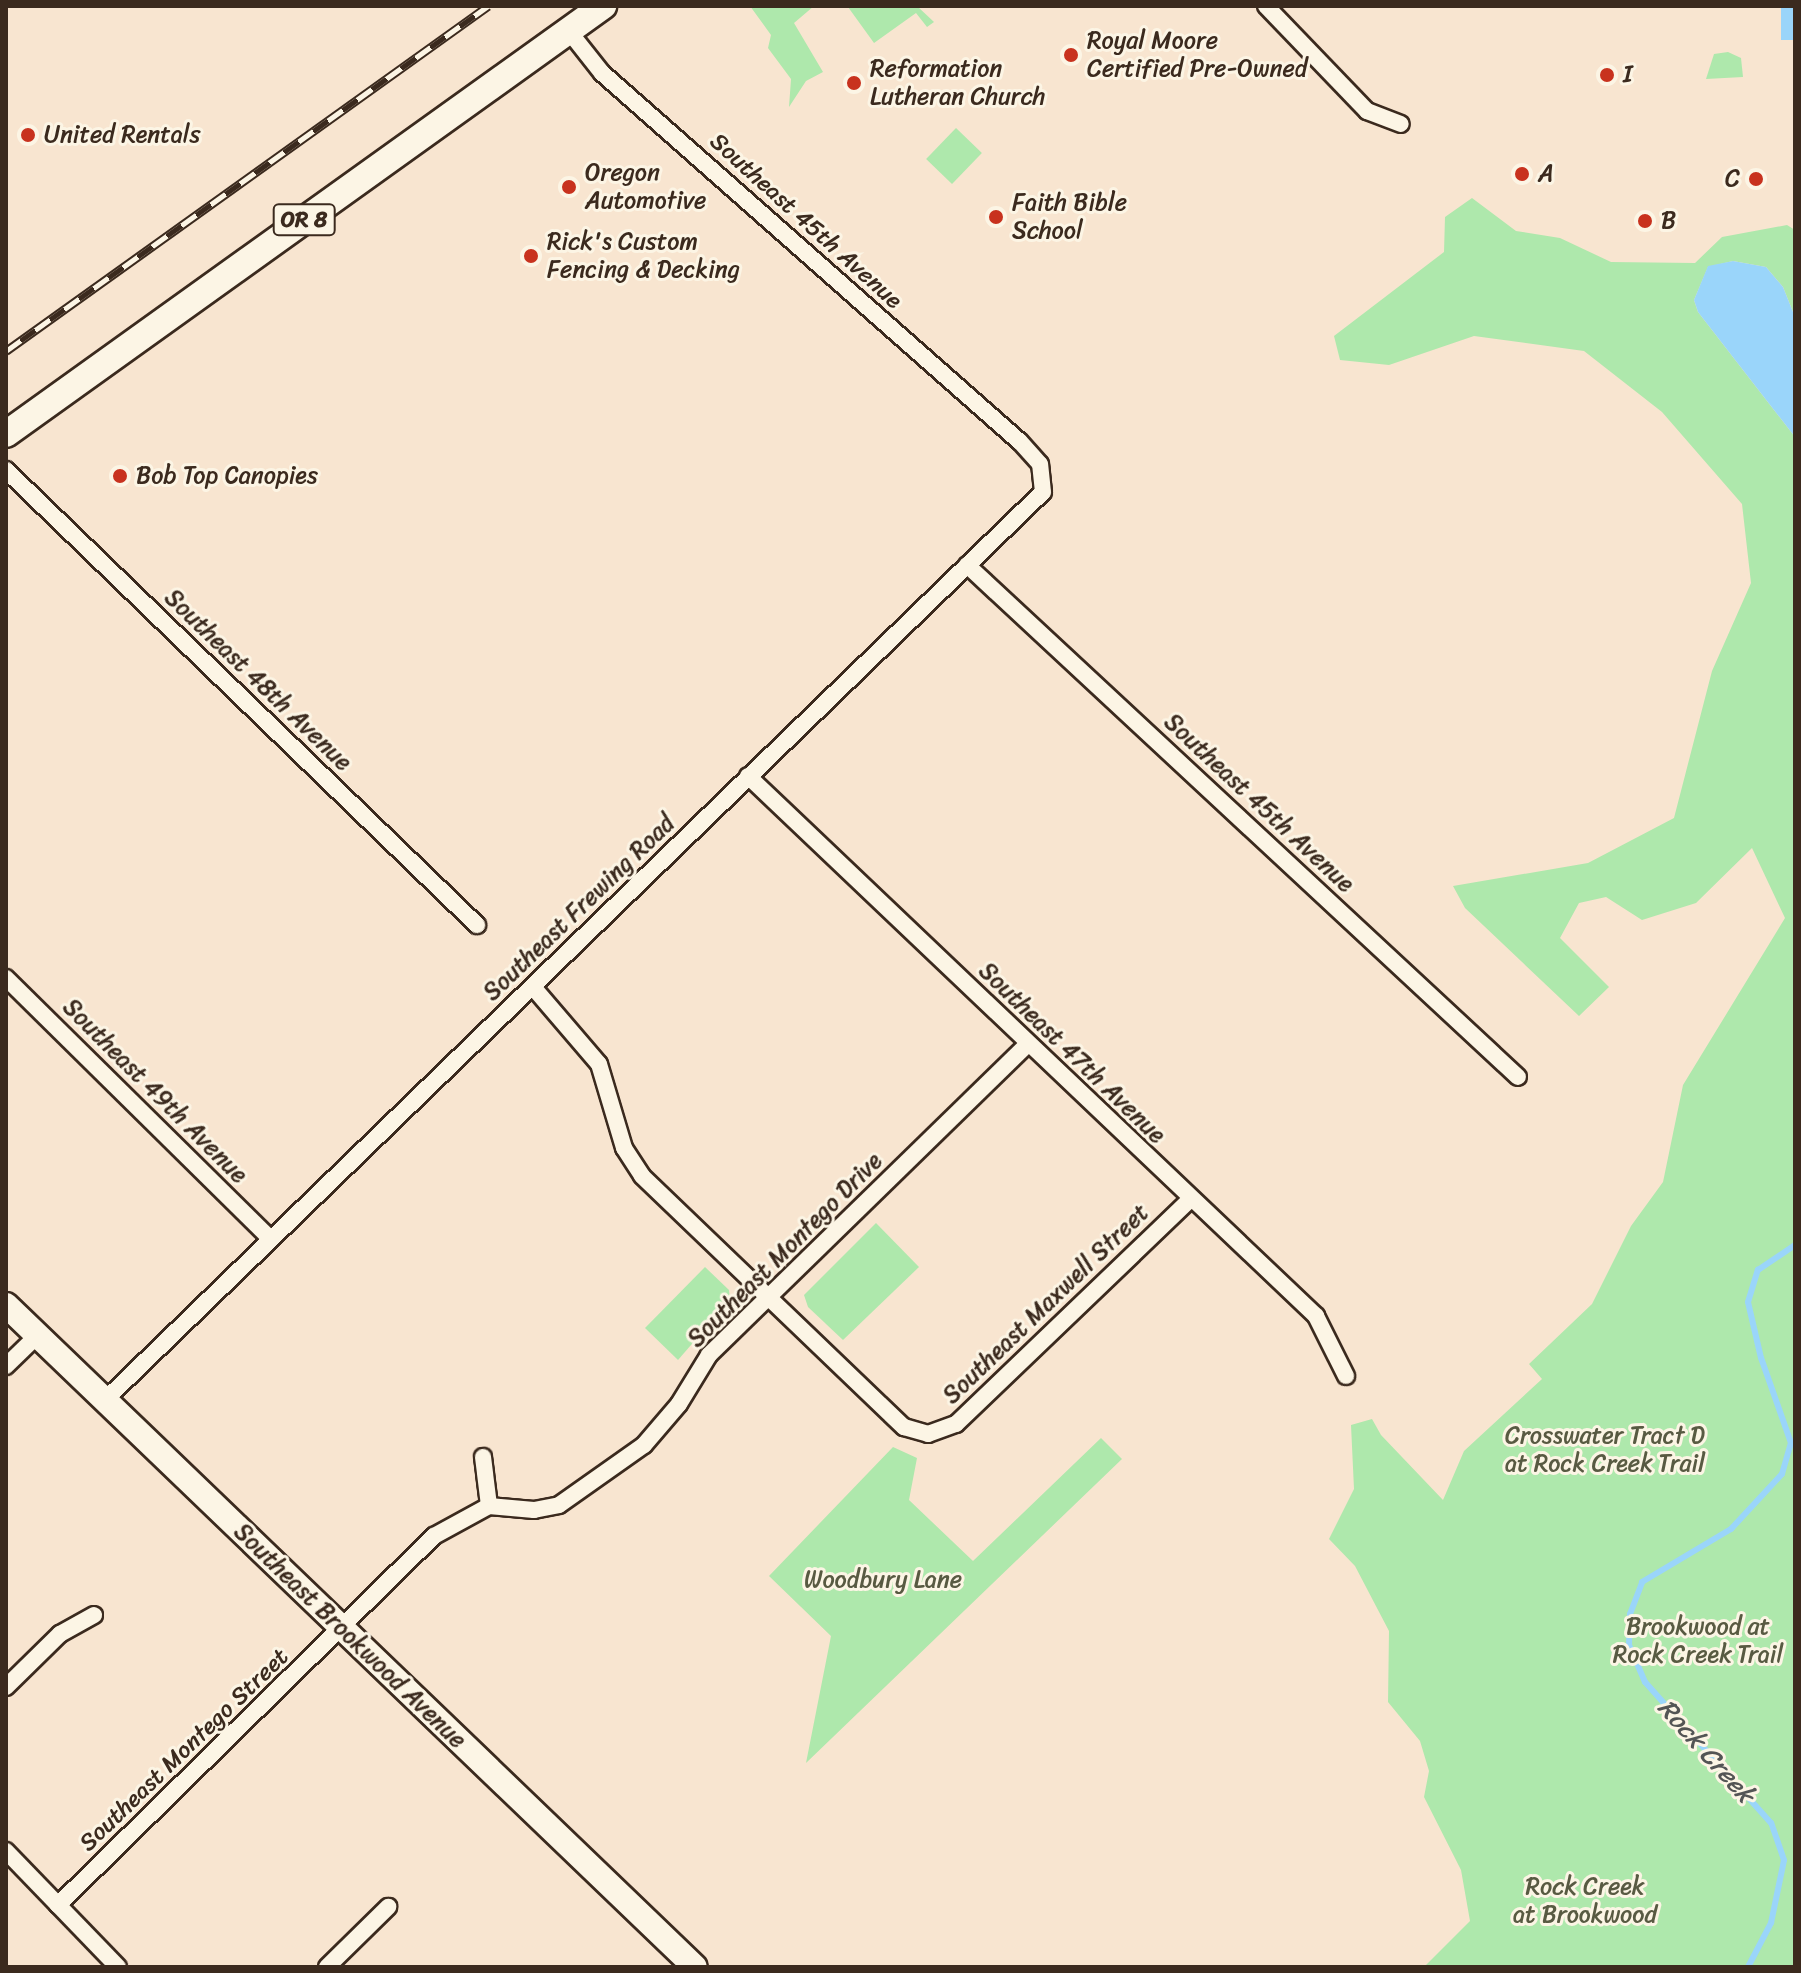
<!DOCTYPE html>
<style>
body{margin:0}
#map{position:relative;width:1801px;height:1973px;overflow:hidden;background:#f8e5d0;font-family:Sriracha,sans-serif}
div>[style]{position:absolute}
.green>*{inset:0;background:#aee8ac;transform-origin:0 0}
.water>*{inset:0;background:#9ad5fa;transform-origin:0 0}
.stream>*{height:6px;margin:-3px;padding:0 3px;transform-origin:3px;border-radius:3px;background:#9ad5fa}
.roads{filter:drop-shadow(2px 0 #3b2a1e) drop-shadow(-2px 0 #3b2a1e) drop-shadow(0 2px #3b2a1e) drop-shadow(0 -2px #3b2a1e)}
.minor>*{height:16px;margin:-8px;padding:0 8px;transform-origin:8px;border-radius:8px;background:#fcf5e5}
.secondary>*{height:24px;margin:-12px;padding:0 12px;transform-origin:12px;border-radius:12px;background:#fcf5e5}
.primary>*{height:26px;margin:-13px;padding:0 13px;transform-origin:13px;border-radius:13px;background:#fcf5e5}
.rail>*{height:9px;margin-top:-4.5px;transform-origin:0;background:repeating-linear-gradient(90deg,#fcf5e5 0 18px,#3b2a1e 0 36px);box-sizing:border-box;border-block:2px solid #3b2a1e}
.dots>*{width:22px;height:22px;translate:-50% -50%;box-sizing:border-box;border:4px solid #fcf5e5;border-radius:50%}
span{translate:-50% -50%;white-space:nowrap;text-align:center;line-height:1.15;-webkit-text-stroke:6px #fcf5e5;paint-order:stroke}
.shield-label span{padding:2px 6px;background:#fcf5e5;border:2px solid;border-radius:6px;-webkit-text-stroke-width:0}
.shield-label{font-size:22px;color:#3b2a1e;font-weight:700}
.poi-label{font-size:24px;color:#3b2a1e}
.left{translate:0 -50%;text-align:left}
.right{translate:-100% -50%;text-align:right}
.street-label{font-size:24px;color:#3b2a1e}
.park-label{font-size:24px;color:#585a42}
.water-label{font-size:26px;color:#535555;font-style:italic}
.frame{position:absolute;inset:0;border:8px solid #3b2a1e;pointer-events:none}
</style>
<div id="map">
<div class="green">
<i style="clip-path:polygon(750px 6px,814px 6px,794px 23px,823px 72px,806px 81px,789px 107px,791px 79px,768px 48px,771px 35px)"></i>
<i style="clip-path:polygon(917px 6px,934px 22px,927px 27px,916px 13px,874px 43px,848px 7px)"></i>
<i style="clip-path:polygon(1728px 52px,1741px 58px,1743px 77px,1706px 79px,1714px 54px)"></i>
<i style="left:956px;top:128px;width:36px;height:43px;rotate:44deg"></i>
<i style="clip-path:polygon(1472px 198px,1516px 231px,1560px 238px,1611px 262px,1695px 263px,1722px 237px,1787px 225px,1795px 230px,1795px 317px,1783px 287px,1766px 267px,1733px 261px,1708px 267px,1694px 300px,1698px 312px,1795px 437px,1795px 1967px,1424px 1967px,1470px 1921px,1461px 1870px,1424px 1797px,1429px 1771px,1420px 1741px,1388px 1702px,1389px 1631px,1355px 1566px,1329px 1539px,1354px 1489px,1351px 1425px,1372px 1419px,1381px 1435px,1443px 1500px,1464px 1451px,1542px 1379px,1529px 1364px,1592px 1304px,1631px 1226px,1663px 1182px,1683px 1085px,1785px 918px,1752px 848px,1696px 903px,1642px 920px,1606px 897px,1579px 903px,1560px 938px,1609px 987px,1579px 1016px,1465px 908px,1453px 886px,1588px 863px,1674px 818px,1712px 671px,1751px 583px,1742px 504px,1662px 412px,1584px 351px,1474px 336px,1389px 365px,1340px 360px,1334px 336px,1444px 252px,1445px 217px)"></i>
<i style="clip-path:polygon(876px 1223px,919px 1267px,843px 1340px,808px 1307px,804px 1295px)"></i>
<i style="clip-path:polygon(705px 1267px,729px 1290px,730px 1300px,678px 1360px,645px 1328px)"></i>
<i style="clip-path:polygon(1101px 1438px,1122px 1459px,806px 1763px,831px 1636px,769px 1576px,893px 1447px,917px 1458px,909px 1500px,973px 1561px)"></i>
</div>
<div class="water">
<i style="left:1781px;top:6px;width:14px;height:34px"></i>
<i style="clip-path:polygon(1733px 261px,1766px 267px,1783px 287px,1795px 317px,1795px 437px,1698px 312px,1694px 300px,1708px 266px)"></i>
</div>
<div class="stream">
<i style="left:1748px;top:1967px;width:50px;rotate:-62.4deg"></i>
<i style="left:1771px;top:1923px;width:64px;rotate:-78.3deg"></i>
<i style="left:1784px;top:1860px;width:39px;rotate:-109deg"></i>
<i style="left:1771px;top:1823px;width:189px;rotate:-131.8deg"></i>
<i style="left:1645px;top:1682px;width:40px;rotate:-113.4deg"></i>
<i style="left:1629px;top:1645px;width:31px;rotate:-88deg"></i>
<i style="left:1630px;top:1614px;width:34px;rotate:-69deg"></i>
<i style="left:1642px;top:1582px;width:104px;rotate:-30.8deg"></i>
<i style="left:1731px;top:1529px;width:75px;rotate:-47.2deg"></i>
<i style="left:1782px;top:1474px;width:32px;rotate:-74deg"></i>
<i style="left:1791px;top:1443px;width:90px;rotate:-109.4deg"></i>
<i style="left:1761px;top:1358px;width:57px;rotate:-103.1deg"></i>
<i style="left:1748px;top:1302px;width:34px;rotate:-73deg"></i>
<i style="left:1758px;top:1270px;width:45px;rotate:-34deg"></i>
</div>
<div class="roads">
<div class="minor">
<i style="left:1266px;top:6px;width:146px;rotate:46.1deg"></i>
<i style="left:1367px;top:111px;width:36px;rotate:21deg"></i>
<i style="left:6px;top:470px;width:655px;rotate:44.01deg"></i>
<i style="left:967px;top:565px;width:752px;rotate:42.9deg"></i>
<i style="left:748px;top:776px;width:784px;rotate:43.55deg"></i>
<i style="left:1316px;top:1316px;width:67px;rotate:63.4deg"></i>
<i style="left:6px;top:978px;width:371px;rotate:44.6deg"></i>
<i style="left:533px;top:987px;width:101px;rotate:49.4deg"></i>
<i style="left:599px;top:1064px;width:88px;rotate:73.4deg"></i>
<i style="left:624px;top:1148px;width:33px;rotate:57deg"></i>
<i style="left:642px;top:1176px;width:363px;rotate:43.8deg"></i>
<i style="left:904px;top:1427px;width:25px;rotate:16deg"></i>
<i style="left:928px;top:1434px;width:30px;rotate:-20deg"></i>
<i style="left:956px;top:1424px;width:325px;rotate:-43.8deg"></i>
<i style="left:6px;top:1366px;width:45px;rotate:-44.1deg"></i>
<i style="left:105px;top:1400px;width:1305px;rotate:-44.07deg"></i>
<i style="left:1043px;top:492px;width:28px;rotate:-96deg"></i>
<i style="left:1040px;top:464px;width:31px;rotate:-132deg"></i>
<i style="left:1019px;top:441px;width:556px;rotate:-138.57deg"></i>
<i style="left:602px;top:73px;width:55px;rotate:-128.3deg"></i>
<i style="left:483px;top:1457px;width:49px;rotate:83deg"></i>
<i style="left:6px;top:1687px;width:76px;rotate:-44.5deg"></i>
<i style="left:60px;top:1634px;width:39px;rotate:-29deg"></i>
<i style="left:6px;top:1851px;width:161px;rotate:46deg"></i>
<i style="left:58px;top:1905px;width:527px;rotate:-44.46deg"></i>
<i style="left:434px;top:1536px;width:63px;rotate:-28.6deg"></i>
<i style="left:489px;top:1506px;width:45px;rotate:5.1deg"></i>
<i style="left:534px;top:1510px;width:25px;rotate:-11deg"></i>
<i style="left:559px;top:1505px;width:104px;rotate:-35.2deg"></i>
<i style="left:644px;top:1445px;width:54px;rotate:-49.5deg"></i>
<i style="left:679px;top:1404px;width:57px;rotate:-58.5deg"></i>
<i style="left:709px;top:1355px;width:446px;rotate:-44.3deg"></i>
<i style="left:327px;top:1967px;width:86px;rotate:-44.5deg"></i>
</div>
<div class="secondary">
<i style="left:6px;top:1305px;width:955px;rotate:43.86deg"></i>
</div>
<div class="primary">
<i style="left:6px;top:434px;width:735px;rotate:-35.64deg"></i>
</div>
</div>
<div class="rail">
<i style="left:6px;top:351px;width:593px;rotate:-35.59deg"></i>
</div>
<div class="dots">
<i style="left:1071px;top:55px;background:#c8321e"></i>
<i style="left:1607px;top:75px;background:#c8321e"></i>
<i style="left:854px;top:83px;background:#c8321e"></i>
<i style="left:28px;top:135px;background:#c8321e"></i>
<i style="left:1522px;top:174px;background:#c8321e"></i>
<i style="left:1756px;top:179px;background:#c8321e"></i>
<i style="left:569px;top:187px;background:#c8321e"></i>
<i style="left:996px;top:217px;background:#c8321e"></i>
<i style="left:1645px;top:221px;background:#c8321e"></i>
<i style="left:531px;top:256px;background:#c8321e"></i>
<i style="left:120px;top:476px;background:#c8321e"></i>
</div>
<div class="shield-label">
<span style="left:304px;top:220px">OR 8</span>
</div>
<div class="poi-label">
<span class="left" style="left:1087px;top:55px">Royal Moore<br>Certified Pre-Owned</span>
<span class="left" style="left:870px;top:83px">Reformation<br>Lutheran Church</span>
<span class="left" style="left:1623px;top:75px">I</span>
<span class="left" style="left:44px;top:135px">United Rentals</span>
<span class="left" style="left:585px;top:187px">Oregon<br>Automotive</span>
<span class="left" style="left:1538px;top:174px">A</span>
<span class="right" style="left:1740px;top:179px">C</span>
<span class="left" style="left:1012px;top:217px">Faith Bible<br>School</span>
<span class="left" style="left:1661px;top:221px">B</span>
<span class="left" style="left:547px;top:256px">Rick's Custom<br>Fencing &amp; Decking</span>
<span class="left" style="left:136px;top:476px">Bob Top Canopies</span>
</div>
<div class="street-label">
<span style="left:806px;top:221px;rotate:42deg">Southeast 45th Avenue</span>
<span style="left:258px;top:680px;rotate:44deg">Southeast 48th Avenue</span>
<span style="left:1259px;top:803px;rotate:43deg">Southeast 45th Avenue</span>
<span style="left:579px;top:908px;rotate:-44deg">Southeast Frewing Road</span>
<span style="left:1072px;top:1053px;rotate:44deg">Southeast 47th Avenue</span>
<span style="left:155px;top:1091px;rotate:45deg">Southeast 49th Avenue</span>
<span style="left:785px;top:1250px;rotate:-45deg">Southeast Montego Drive</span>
<span style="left:1046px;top:1304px;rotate:-44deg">Southeast Maxwell Street</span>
<span style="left:350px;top:1636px;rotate:44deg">Southeast Brookwood Avenue</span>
<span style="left:184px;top:1750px;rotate:-44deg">Southeast Montego Street</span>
</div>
<div class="park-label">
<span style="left:1605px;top:1450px">Crosswater Tract D<br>at Rock Creek Trail</span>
<span style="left:883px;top:1580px">Woodbury Lane</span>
<span style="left:1698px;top:1641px">Brookwood at<br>Rock Creek Trail</span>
<span style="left:1585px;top:1901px">Rock Creek<br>at Brookwood</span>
</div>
<div class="water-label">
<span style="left:1706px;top:1751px;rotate:48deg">Rock Creek</span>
</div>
<div class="frame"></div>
</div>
